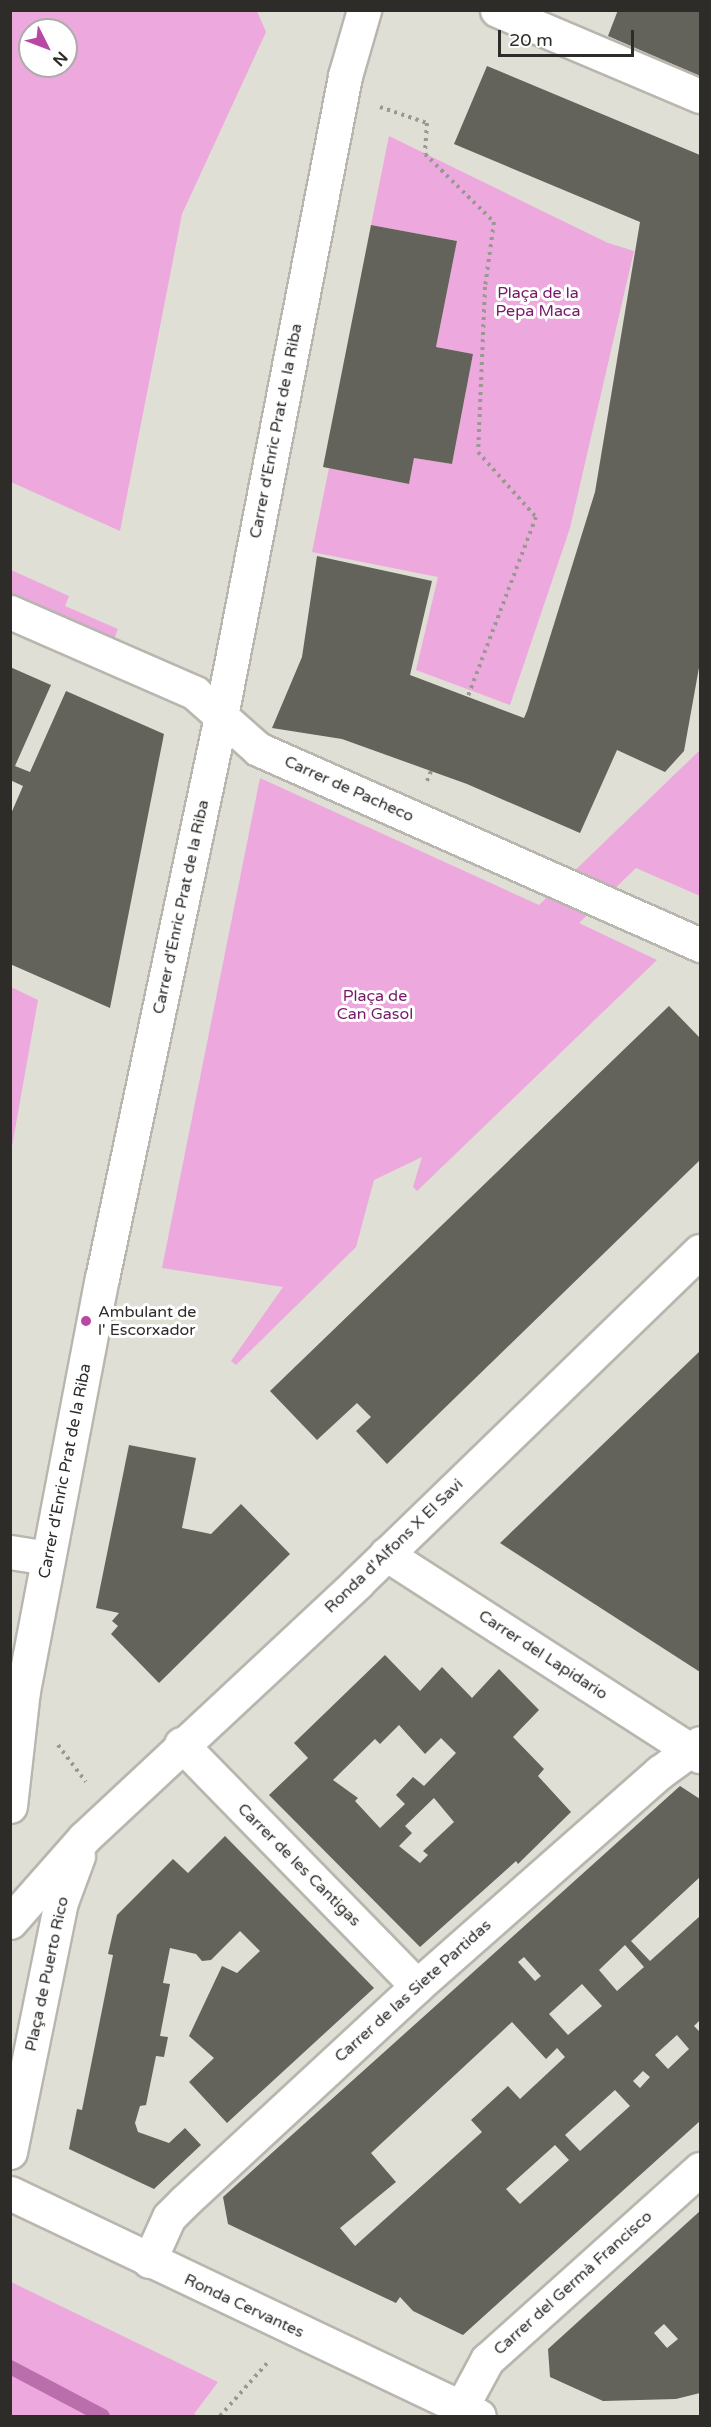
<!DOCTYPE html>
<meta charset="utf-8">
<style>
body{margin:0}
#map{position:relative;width:711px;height:2427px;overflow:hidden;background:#e0dfd6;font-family:"Varela Round",sans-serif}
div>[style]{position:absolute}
.green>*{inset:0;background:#eda8dd}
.stream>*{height:14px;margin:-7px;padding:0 7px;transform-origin:7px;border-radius:7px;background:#ba6eab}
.building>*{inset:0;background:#63625b}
.path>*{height:4px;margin-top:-2px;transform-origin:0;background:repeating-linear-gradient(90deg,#999891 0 3px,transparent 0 7.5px)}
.roads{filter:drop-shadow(2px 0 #b8b6ae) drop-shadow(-2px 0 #b8b6ae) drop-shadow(0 2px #b8b6ae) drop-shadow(0 -2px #b8b6ae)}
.minor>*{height:33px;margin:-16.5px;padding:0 16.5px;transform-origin:16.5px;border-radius:16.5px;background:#fff}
.dots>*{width:16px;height:16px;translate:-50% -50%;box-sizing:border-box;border:3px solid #fff;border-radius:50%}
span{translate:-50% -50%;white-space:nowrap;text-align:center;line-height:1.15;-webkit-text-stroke:6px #fff;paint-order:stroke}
.park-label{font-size:16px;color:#761968}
.street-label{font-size:16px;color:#2d2c29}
.poi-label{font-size:16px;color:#2d2c29}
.left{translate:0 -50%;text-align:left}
.frame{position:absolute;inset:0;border:12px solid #2d2c29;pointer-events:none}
.north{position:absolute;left:18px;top:18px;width:60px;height:60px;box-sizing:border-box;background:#fff;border:2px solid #ababa9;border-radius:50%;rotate:132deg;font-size:16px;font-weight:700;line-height:24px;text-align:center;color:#2d2c29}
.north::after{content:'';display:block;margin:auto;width:21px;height:27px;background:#b748a4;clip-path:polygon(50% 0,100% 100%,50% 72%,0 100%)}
.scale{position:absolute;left:498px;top:30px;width:136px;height:27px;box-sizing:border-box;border:3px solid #2d2c29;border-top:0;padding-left:8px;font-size:18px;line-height:21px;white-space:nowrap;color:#2d2c29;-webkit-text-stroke:4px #fff;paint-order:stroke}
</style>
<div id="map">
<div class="green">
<i style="clip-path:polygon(evenodd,11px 10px,257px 11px,266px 32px,182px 214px,120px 531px,11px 482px,11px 10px,30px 30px,66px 30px,66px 66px,30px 66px,30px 30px)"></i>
<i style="clip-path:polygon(389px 136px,608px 243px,634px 251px,570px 528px,510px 705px,416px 670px,438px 577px,312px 552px,329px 468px,409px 484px,414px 458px,452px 464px,473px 354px,436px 347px,457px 241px,371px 225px)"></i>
<i style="clip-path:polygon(11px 570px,69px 596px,65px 606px,118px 629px,113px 642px,11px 596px)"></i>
<i style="clip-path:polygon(700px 750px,700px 896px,636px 868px,579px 923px,657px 960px,417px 1191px,413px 1187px,422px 1157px,374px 1180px,356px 1247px,236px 1365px,231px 1361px,283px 1287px,162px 1268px,260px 778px,539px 905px)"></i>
<i style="clip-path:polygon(11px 987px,38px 1000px,11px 1152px)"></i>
<i style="clip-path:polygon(11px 2282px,218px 2382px,194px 2414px,198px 2416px,11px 2416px)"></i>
</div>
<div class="stream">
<i style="left:10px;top:2367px;width:105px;rotate:27.8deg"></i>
</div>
<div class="building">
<i style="clip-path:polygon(618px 10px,700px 10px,700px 76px,608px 36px)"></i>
<i style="clip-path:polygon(487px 66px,700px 155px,700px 662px,684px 751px,665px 772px,617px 750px,580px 833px,467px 784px,342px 739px,272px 728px,302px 657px,317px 556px,432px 581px,410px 675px,524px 718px,527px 711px,595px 492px,640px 222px,454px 144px)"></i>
<i style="clip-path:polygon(371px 225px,457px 241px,436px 347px,473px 354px,452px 464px,414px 458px,409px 484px,323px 467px)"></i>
<i style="clip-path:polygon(10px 667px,51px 685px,15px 766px,30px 772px,66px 691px,164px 734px,110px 1008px,10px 964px,10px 816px,23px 786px,10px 780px)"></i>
<i style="clip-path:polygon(669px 1006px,700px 1038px,700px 1160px,387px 1464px,356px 1431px,371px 1417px,357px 1403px,317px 1440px,270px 1391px)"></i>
<i style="clip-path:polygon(700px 1351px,700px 1672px,500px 1543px)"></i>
<i style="clip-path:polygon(129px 1445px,196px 1458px,182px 1528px,211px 1534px,241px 1504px,290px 1554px,159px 1683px,111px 1634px,118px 1626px,112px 1621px,119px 1613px,96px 1608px)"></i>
<i style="clip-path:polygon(evenodd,385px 1655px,420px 1691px,442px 1667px,472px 1698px,499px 1669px,539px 1710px,513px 1737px,544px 1769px,538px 1776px,571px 1812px,518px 1864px,516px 1861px,420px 1947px,269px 1795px,308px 1758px,294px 1743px,385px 1655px,399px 1725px,425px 1754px,441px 1738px,456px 1753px,424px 1786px,413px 1777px,396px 1795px,405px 1804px,380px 1828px,355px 1801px,358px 1798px,333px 1780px,375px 1739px,380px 1744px,399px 1725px,385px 1655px,434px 1798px,454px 1822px,423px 1851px,428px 1855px,420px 1863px,399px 1846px,412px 1833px,405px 1826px,434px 1798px)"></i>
<i style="clip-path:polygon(evenodd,680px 1786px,700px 1799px,700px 1877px,631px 1941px,650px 1961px,700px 1916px,700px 2020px,694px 2026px,700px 2032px,700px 2121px,463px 2335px,413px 2311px,400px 2297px,396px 2303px,228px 2224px,223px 2197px,680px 1786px,625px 1945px,644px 1967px,617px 1991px,599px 1970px,625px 1945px,680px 1786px,524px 1957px,541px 1976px,535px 1981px,518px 1962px,524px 1957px,680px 1786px,582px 1984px,602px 2006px,568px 2035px,549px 2014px,582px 1984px,680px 1786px,512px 2022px,546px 2059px,557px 2048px,565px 2057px,520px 2099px,508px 2086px,471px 2120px,482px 2132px,355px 2246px,340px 2228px,396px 2182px,371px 2153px,512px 2022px,680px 1786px,677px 2035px,689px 2049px,668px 2069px,655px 2055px,677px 2035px,680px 1786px,643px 2071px,650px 2077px,640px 2088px,633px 2081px,643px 2071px,680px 1786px,615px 2090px,630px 2106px,580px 2151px,565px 2135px,615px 2090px,680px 1786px,555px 2145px,569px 2160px,520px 2204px,506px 2189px,555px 2145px)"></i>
<i style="clip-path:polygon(225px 1836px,374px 1988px,227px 2123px,189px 2082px,214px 2058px,189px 2036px,222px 1966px,237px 1973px,260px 1951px,240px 1931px,211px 1960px,202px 1961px,196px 1954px,170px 1948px,163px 1983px,170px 1984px,160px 2036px,168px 2037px,164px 2057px,156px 2056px,146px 2105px,140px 2106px,135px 2123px,138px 2132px,169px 2143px,185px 2128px,201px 2145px,154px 2189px,69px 2149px,77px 2109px,82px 2110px,113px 1955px,108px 1954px,117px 1915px,173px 1859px,188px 1873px)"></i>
<i style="clip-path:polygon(evenodd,700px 2211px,700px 2393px,676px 2399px,603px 2401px,550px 2377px,548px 2349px,700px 2211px,664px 2324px,678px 2339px,667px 2348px,654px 2333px,664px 2324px)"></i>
</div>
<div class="path">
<i style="left:380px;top:107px;width:50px;rotate:18.8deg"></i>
<i style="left:427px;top:123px;width:31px;rotate:94deg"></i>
<i style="left:425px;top:154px;width:97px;rotate:44.6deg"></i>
<i style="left:494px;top:222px;width:66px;rotate:97.9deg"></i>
<i style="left:485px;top:287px;width:165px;rotate:92.4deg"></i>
<i style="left:478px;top:452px;width:87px;rotate:48.3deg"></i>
<i style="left:536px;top:517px;width:191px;rotate:110.8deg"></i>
<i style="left:427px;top:781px;width:11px;rotate:-68deg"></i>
<i style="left:58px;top:1745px;width:46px;rotate:52.9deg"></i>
<i style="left:220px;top:2416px;width:74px;rotate:-48.3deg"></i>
</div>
<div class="roads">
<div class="minor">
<i style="left:497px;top:10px;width:220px;rotate:23deg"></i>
<i style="left:10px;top:612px;width:202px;rotate:23.6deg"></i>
<i style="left:195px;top:693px;width:84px;rotate:41.6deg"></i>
<i style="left:258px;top:749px;width:484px;rotate:23.9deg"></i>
<i style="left:10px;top:1552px;width:38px;rotate:9deg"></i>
<i style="left:386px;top:1554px;width:373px;rotate:32.8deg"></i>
<i style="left:181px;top:1744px;width:338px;rotate:45.7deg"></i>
<i style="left:10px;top:1806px;width:116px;rotate:-83.6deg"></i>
<i style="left:23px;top:1691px;width:420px;rotate:-79.2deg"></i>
<i style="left:102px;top:1278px;width:574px;rotate:-78.04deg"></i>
<i style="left:221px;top:716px;width:652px;rotate:-79.03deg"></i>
<i style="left:345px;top:76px;width:69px;rotate:-73.9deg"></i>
<i style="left:10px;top:1922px;width:112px;rotate:-48.6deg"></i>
<i style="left:84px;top:1838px;width:374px;rotate:-43deg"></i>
<i style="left:357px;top:1583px;width:477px;rotate:-44.1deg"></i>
<i style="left:10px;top:2152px;width:255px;rotate:-78.5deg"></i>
<i style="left:61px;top:1902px;width:49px;rotate:-69.7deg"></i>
<i style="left:10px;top:2193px;width:519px;rotate:25.43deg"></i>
<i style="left:149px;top:2261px;width:48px;rotate:-65.6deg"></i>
<i style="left:169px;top:2217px;width:21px;rotate:-45deg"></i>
<i style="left:184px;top:2202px;width:318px;rotate:-42.8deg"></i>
<i style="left:417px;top:1986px;width:324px;rotate:-41.4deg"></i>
<i style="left:660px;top:1772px;width:49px;rotate:-35.9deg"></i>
<i style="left:461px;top:2408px;width:55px;rotate:-61.6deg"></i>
<i style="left:487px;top:2360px;width:286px;rotate:-41.9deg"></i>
</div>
</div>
<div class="dots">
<i style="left:86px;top:1321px;background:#b748a4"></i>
</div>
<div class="park-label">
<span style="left:538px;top:302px">Plaça de la<br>Pepa Maca</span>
<span style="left:375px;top:1005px">Plaça de<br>Can Gasol</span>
</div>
<div class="street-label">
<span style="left:276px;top:431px;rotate:-79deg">Carrer d'Enric Prat de la Riba</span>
<span style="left:349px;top:789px;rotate:24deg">Carrer de Pacheco</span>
<span style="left:181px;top:907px;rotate:-78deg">Carrer d'Enric Prat de la Riba</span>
<span style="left:65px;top:1471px;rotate:-79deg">Carrer d'Enric Prat de la Riba</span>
<span style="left:394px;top:1546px;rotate:-44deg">Ronda d'Alfons X El Savi</span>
<span style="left:543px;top:1655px;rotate:33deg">Carrer del Lapidario</span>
<span style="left:299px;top:1865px;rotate:45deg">Carrer de les Cantigas</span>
<span style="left:47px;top:1974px;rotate:-78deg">Plaça de Puerto Rico</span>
<span style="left:413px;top:1991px;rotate:-42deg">Carrer de las Siete Partidas</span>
<span style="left:573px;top:2283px;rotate:-42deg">Carrer del Germà Francisco</span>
<span style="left:244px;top:2306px;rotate:25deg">Ronda Cervantes</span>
</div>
<div class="poi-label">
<span class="left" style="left:98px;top:1321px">Ambulant de<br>l' Escorxador</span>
</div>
<div class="frame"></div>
<div class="north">N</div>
<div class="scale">20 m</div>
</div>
